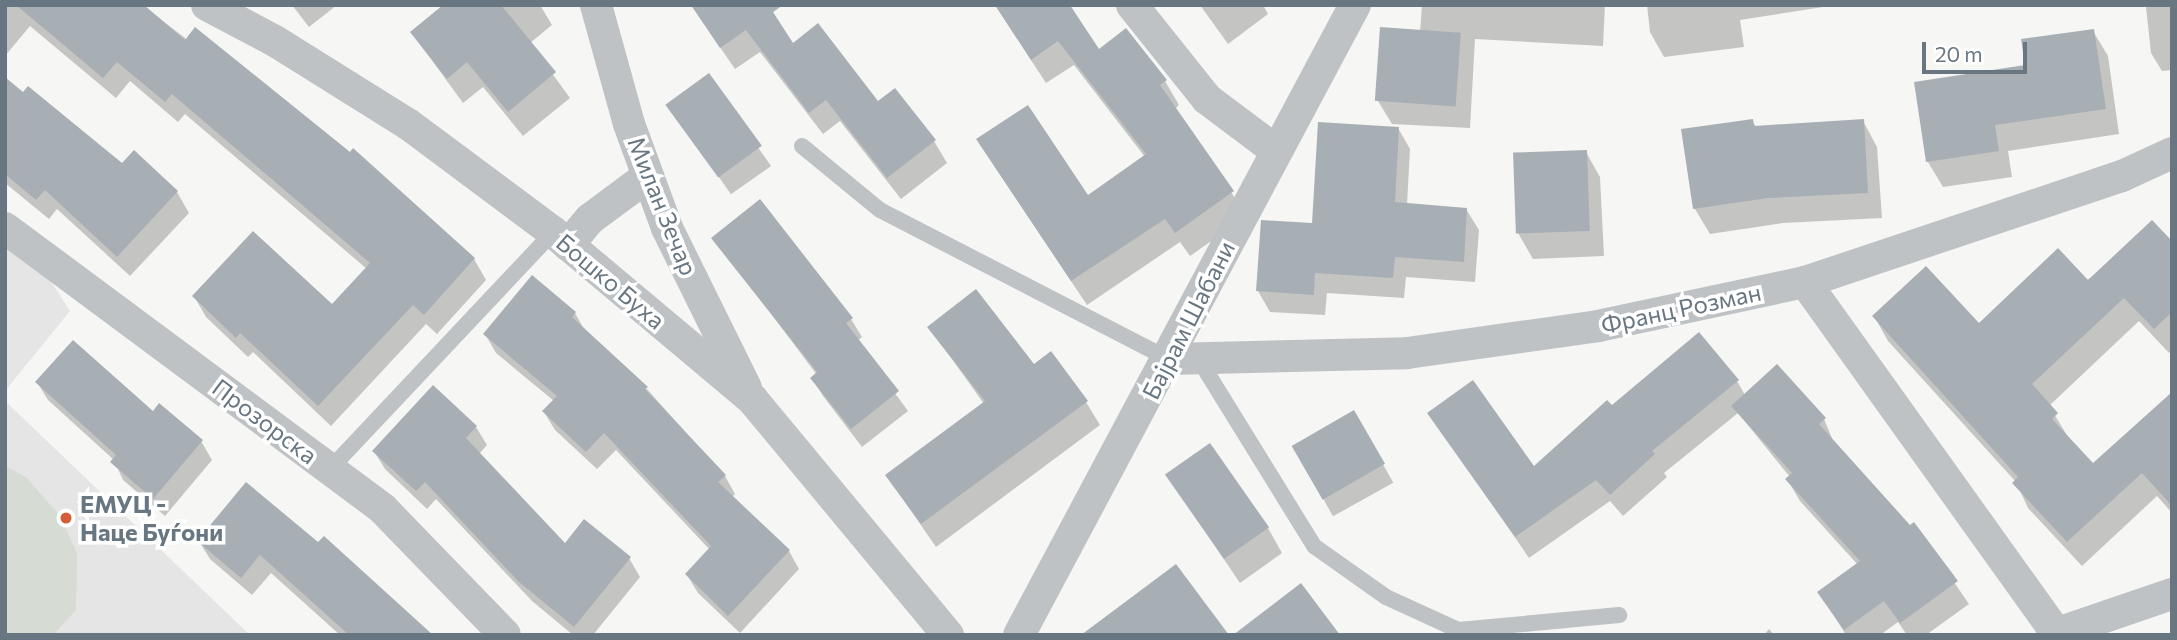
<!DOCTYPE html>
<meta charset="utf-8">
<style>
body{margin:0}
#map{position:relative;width:2177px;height:640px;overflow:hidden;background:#f6f6f4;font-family:Commissioner,sans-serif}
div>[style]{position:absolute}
.built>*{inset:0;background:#e4e5e4}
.green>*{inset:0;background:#d6dbd3}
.shadow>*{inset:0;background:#0003;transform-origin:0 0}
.building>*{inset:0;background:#a8afb4;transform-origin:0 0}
.lane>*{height:16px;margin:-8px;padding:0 8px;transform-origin:8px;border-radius:8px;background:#bec2c5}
.street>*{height:32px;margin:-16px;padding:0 16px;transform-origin:16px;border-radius:16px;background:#bec2c5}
.dots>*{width:19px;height:19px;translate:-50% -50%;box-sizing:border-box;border:4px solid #fff;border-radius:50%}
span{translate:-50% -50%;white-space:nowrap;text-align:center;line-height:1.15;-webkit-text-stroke:7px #fff;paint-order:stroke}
.street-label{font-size:24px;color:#687682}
.poi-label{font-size:24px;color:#687682;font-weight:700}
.left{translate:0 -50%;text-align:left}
.frame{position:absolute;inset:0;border:7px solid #687682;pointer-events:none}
.scale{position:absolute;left:1922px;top:42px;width:105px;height:32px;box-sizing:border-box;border:4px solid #687682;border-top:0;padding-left:9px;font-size:21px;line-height:24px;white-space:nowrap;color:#687682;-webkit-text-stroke:5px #fff;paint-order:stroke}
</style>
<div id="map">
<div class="built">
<i style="clip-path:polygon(5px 211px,70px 311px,5px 391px)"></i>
<i style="clip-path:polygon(5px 401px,250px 635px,5px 635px)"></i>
</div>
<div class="green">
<i style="clip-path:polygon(5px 466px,26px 477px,60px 516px,77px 553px,76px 610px,53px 635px,5px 635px)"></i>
</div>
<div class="shadow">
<i style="clip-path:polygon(5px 5px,142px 5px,474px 259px,486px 280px,437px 334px,426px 324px,331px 426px,253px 352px,248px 357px,206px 317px,194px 296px,332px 306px,367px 269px,185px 114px,178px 122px,130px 81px,116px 98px,30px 26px,5px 56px)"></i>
<i style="clip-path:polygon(292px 5px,337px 5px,309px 27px)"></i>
<i style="clip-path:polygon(446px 5px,540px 5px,552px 25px,530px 43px,570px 98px,523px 136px,483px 87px,463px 103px,412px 33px)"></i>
<i style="clip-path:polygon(691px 5px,765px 5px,793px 45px,934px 141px,947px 163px,901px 199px,840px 121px,823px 134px,760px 52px,735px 69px)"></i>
<i style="clip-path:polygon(995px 5px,1068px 5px,1098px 51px,1165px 81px,1179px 105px,1175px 109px,1247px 216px,1190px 256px,1180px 242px,1087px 305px,993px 164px,1087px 197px,1145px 157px,1074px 65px,1046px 83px)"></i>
<i style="clip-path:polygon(1200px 5px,1263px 5px,1268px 14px,1228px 44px)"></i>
<i style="clip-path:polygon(1422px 5px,1605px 5px,1603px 46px,1475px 39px,1470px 128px,1392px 124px,1378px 101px,1420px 32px)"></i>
<i style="clip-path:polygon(1647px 5px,1836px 5px,1740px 20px,1744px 47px,1664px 57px,1650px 32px)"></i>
<i style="clip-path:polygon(2172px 5px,2172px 70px,2162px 71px,2151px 53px,2146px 7px)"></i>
<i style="clip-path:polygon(2093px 31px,2108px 56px,2119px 134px,2008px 151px,2012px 177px,1943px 187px,1928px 162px,1916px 84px,2027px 67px)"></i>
<i style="left:708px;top:76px;width:110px;height:49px;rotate:55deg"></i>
<i style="clip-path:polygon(5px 80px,122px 166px,134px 153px,177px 192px,189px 213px,130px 276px,57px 209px,49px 219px,5px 183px)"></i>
<i style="clip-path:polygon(1752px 120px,1756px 127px,1863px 121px,1877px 147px,1882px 218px,1783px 223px,1710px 234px,1695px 209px,1683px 131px)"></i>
<i style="clip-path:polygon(1398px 128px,1410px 149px,1407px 205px,1466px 209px,1479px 230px,1475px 282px,1406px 277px,1404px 298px,1327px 293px,1325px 315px,1270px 312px,1258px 291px)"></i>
<i style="clip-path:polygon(1586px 152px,1600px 177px,1604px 256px,1533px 259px,1518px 233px)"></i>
<i style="clip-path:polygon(714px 238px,851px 319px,862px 337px,857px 341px,908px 411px,862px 447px,823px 396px,812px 378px,817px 375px)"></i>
<i style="clip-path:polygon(2172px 244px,2172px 350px,2169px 353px,2139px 321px,2049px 406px,2070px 440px,2093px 465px,2172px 416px,2172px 513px,2157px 496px,2082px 566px,2028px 508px,2016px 482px,1888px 341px,1874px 316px,1979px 325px)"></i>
<i style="clip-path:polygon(575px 313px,585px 331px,646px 388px,725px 476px,735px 494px,732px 497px,789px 551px,799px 569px,740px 633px,698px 593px,687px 575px,710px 550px,616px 450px,597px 469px,555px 430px,544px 412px,554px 401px,496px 353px,485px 334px)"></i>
<i style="clip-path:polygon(930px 328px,1034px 366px,1086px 402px,1100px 425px,936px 547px,887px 476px,984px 404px)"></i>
<i style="clip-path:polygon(1737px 381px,1745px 395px,1824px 419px,1834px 443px,1910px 527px,1914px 524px,1969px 604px,1926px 635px,1907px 635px,1898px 622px,1880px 635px,1846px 635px,1819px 592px,1858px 565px,1800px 501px,1787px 479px,1790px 477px,1738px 413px,1664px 473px,1667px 477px,1623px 516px,1610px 501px,1529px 558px,1430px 413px,1534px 468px,1611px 407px)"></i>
<i style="clip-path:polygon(37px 382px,153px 413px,201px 441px,212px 460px,165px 516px,123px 480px,114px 460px,48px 400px)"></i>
<i style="left:1354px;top:412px;width:81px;height:69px;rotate:61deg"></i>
<i style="clip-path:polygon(476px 427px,487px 445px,479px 454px,565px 545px,629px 558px,640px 577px,593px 635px,573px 635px,532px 601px,436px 499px,427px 509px,385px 469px,374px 451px)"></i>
<i style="clip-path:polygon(1167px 475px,1268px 528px,1282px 553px,1240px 583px)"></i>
<i style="clip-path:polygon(246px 485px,431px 635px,340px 635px,271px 573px,252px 595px,210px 559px,199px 541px)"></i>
<i style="clip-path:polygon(1769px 629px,1774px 635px,1764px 635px)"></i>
</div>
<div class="building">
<i style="clip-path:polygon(16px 5px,144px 5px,185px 40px,195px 27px,350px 152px,353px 148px,475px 258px,424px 315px,413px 305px,318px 406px,240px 333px,236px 338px,192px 296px,253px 231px,332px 304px,370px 263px,172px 94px,165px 102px,117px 62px,103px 78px)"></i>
<i style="clip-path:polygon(443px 5px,501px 5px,556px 72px,508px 112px,467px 62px,447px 79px,410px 32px)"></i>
<i style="clip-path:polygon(691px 5px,783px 5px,773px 12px,793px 43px,818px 23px,878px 101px,895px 88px,936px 140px,887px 178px,826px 100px,809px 113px,746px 30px,720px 48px)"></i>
<i style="clip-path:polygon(995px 5px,1070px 5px,1099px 49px,1126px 28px,1167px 80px,1160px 85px,1234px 191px,1175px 233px,1165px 219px,1071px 281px,976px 139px,1028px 105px,1088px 195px,1146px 154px,1058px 41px,1031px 60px)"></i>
<i style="left:1380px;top:27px;width:81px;height:74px;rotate:4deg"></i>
<i style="clip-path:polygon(2094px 29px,2106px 109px,1995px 125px,1999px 151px,1926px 162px,1914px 82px,2025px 65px,2021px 39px)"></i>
<i style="left:709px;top:73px;width:90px;height:54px;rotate:54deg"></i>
<i style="clip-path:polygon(5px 77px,23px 92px,28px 86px,122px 163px,134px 150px,178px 191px,117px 257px,45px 190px,36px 200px,5px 174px)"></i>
<i style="clip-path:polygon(1753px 119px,1754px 126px,1864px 119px,1868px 193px,1768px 198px,1693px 209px,1681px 129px)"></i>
<i style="clip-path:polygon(1318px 122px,1399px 127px,1395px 202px,1467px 208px,1464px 262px,1395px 257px,1393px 278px,1315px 273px,1314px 295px,1256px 291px,1261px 220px,1312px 223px)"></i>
<i style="left:1587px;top:150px;width:81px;height:74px;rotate:88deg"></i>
<i style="clip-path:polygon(760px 199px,853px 318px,846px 323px,899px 391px,851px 429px,810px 378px,817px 372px,711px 238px)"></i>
<i style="clip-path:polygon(2152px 220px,2172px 241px,2172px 312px,2154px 329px,2124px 298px,2032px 384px,2058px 413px,2052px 419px,2093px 463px,2172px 392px,2172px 506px,2142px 473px,2067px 542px,2012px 483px,2018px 477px,1872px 316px,1926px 266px,1979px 323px,2058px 248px,2088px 280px)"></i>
<i style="clip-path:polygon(532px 275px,576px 312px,572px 317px,648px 387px,645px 389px,726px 475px,718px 482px,790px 550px,728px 616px,685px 574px,711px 546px,604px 433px,586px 452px,542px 411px,557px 396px,483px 334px)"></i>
<i style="clip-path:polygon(976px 289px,1034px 364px,1051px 351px,1088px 401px,921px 524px,885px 475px,985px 401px,927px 327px)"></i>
<i style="clip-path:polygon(1699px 332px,1739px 380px,1652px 451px,1655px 454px,1610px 495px,1596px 480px,1515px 537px,1427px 413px,1473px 380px,1534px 466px,1607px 400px,1612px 405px)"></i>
<i style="clip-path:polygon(73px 340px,153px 411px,159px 403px,203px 440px,153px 499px,110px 462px,116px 455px,35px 382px)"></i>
<i style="clip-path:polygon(1777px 364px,1826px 418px,1819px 424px,1910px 525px,1914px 522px,1958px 581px,1900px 623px,1884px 601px,1844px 630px,1817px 592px,1860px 561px,1785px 479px,1792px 473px,1731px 406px)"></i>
<i style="clip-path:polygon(433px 385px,477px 426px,466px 438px,565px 543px,584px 519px,631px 557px,574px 627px,519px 582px,425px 482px,416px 491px,372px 451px)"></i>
<i style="left:1354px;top:410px;width:62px;height:72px;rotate:60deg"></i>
<i style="left:1210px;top:443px;width:103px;height:55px;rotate:55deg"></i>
<i style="clip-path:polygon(246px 482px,318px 542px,324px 536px,433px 635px,349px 635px,260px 555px,241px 578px,197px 541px)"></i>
<i style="clip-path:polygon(1176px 564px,1229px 635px,1081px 635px)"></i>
<i style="clip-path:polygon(1301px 583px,1340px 635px,1233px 635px)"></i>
</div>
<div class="lane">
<i style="left:802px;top:146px;width:101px;rotate:39.4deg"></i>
<i style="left:880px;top:210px;width:325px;rotate:27.3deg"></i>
<i style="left:1198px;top:358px;width:221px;rotate:58.3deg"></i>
<i style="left:1314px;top:546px;width:88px;rotate:35.3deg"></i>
<i style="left:1386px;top:597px;width:79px;rotate:24.6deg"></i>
<i style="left:1458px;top:630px;width:162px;rotate:-5.3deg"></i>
<i style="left:330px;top:469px;width:325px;rotate:-46.7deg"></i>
</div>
<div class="street">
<i style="left:207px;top:5px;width:77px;rotate:27.9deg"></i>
<i style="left:275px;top:41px;width:157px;rotate:32deg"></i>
<i style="left:408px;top:124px;width:181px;rotate:36.7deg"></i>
<i style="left:553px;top:232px;width:260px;rotate:40deg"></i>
<i style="left:752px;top:399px;width:307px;rotate:50.3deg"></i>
<i style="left:596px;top:5px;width:123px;rotate:74.5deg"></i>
<i style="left:629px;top:124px;width:111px;rotate:69.9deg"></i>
<i style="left:667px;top:228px;width:178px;rotate:63.7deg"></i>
<i style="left:1132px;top:5px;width:120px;rotate:51.4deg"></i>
<i style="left:1207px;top:99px;width:85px;rotate:36.9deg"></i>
<i style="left:5px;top:228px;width:471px;rotate:36.6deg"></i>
<i style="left:383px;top:509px;width:175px;rotate:45.9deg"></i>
<i style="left:568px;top:245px;width:34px;rotate:-50deg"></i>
<i style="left:590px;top:219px;width:72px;rotate:-36.6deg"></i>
<i style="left:1805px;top:282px;width:432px;rotate:54.4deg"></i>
<i style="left:1169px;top:359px;width:238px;rotate:-1.4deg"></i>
<i style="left:1407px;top:353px;width:193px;rotate:-8deg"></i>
<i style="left:1598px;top:326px;width:212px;rotate:-12deg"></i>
<i style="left:1805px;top:282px;width:334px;rotate:-18.5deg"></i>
<i style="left:2122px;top:176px;width:55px;rotate:-24.7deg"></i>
<i style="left:1019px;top:635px;width:714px;rotate:-61.93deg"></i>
<i style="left:2052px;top:635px;width:127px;rotate:-18.9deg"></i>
</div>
<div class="dots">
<i style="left:66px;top:518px;background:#d45c36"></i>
</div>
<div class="street-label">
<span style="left:663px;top:206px;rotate:68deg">Милан Зечар</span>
<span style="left:611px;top:281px;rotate:40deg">Бошко Буха</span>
<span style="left:1681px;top:308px;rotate:-12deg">Франц Розман</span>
<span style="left:1188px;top:320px;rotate:-63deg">Бајрам Шабани</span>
<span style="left:265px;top:421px;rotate:37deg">Прозорска</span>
</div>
<div class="poi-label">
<span class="left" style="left:80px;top:518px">ЕМУЦ -<br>Наце Буѓони</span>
</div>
<div class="frame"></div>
<div class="scale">20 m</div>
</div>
